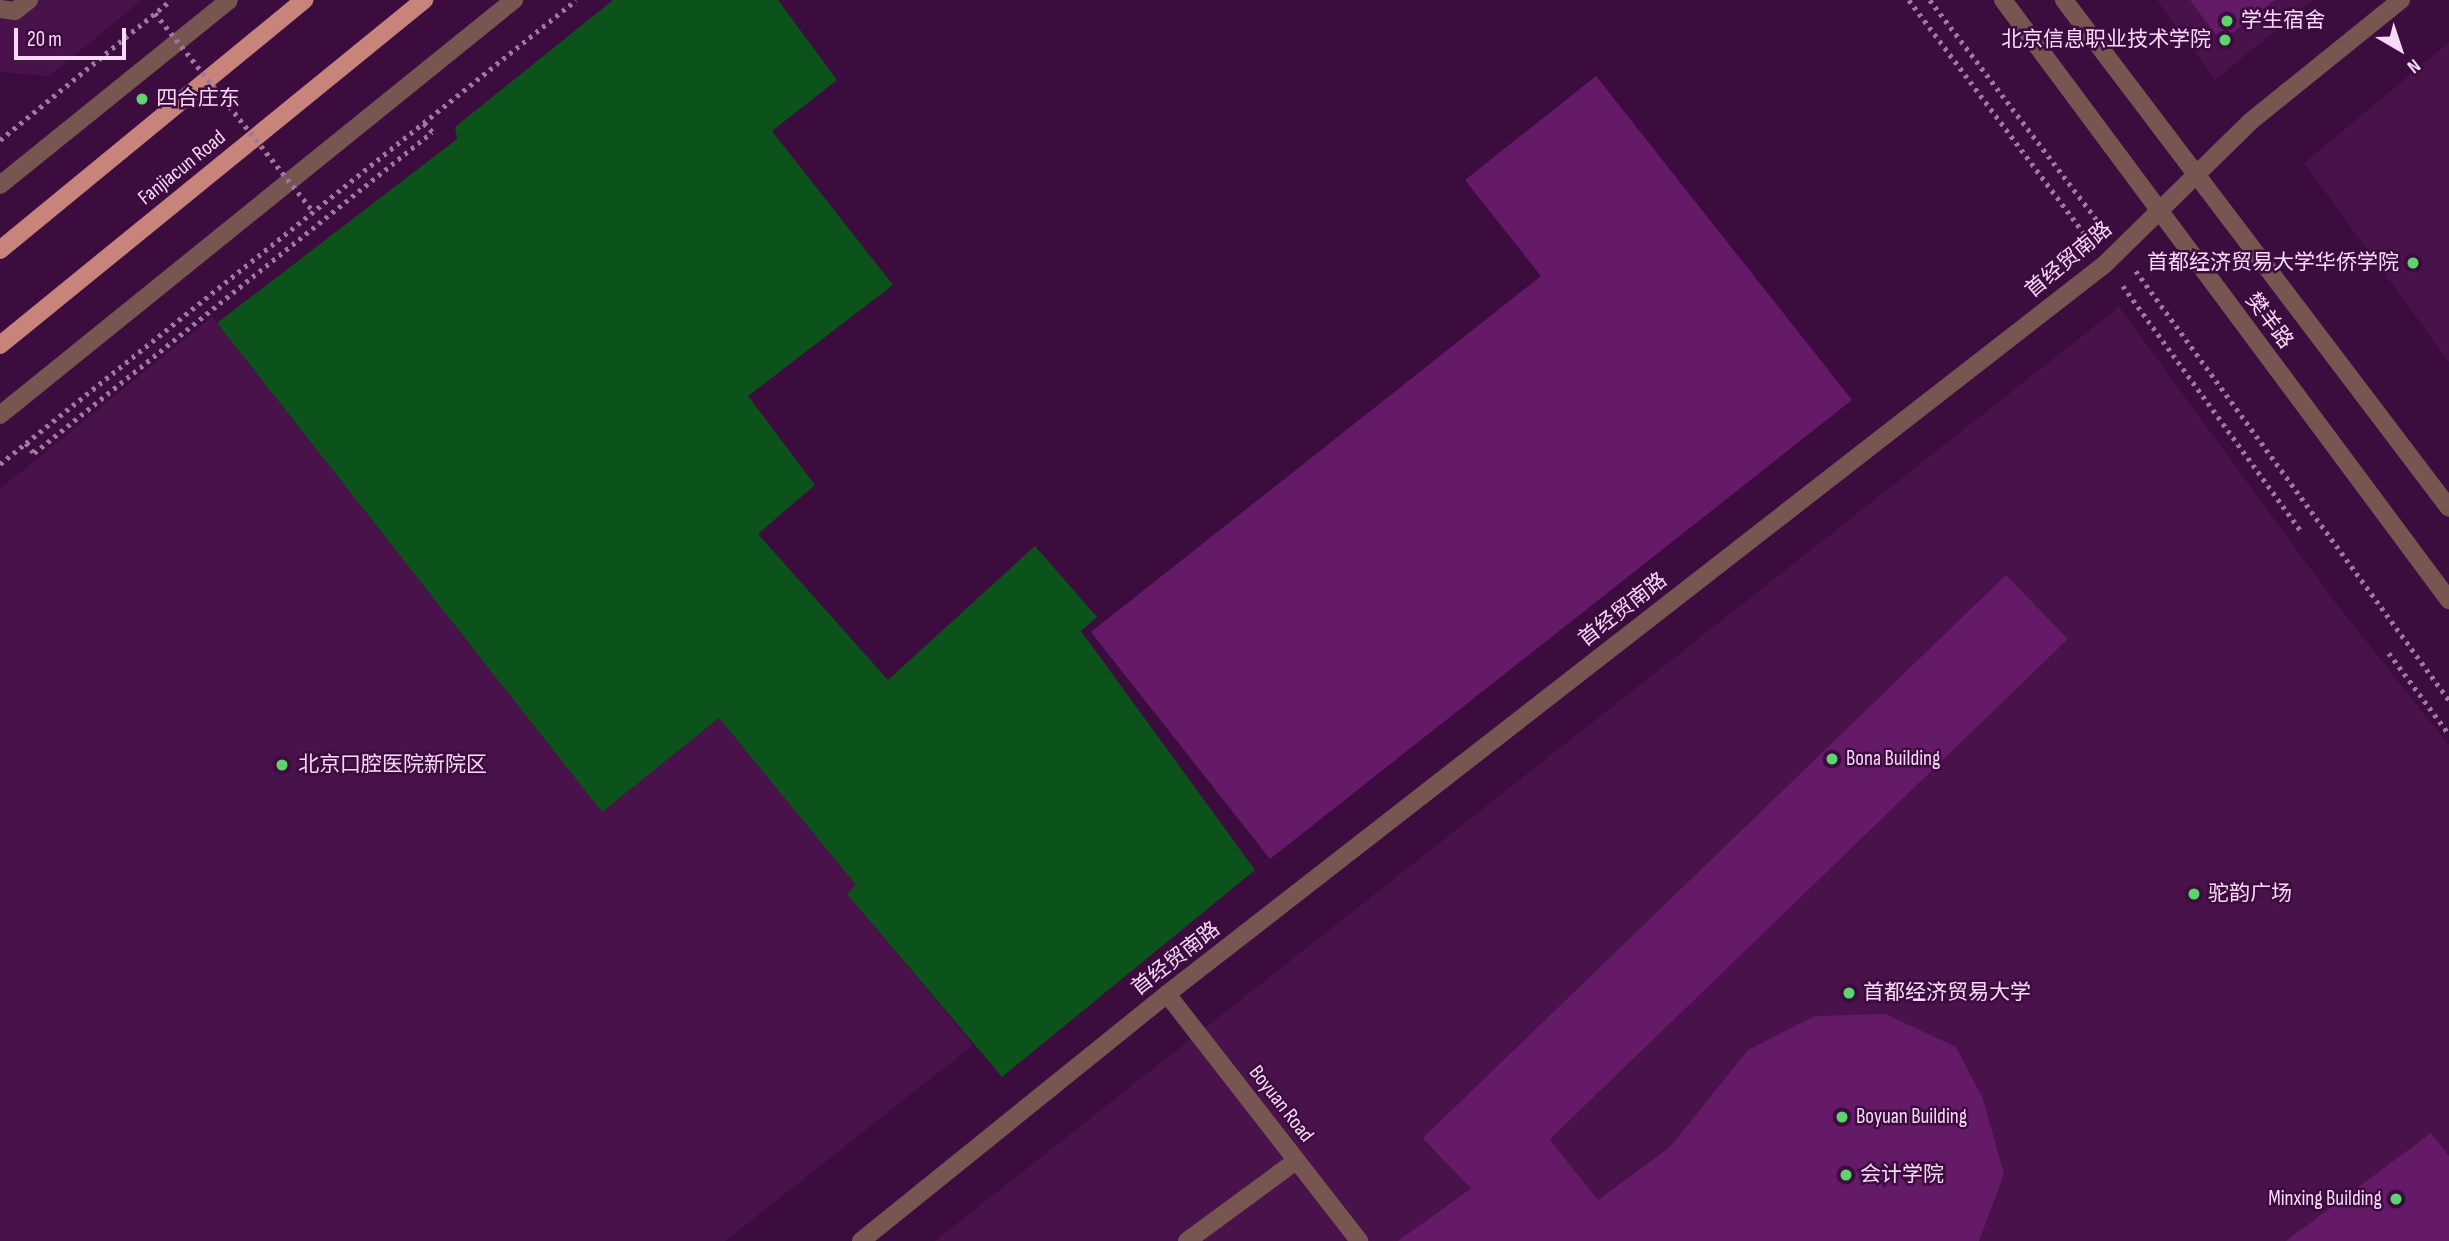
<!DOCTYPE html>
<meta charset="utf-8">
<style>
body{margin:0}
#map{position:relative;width:2449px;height:1241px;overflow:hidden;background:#3c0c3f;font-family:"Sofia Sans Condensed","Noto Sans SC",sans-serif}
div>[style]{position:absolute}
.built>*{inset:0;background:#49124b}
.green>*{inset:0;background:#0b521b}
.building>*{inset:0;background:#641a67;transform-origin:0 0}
.path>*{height:4.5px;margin-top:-2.25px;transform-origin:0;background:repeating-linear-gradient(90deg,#9f78a0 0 3.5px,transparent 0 8.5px)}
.minor>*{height:18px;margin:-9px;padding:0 9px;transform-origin:9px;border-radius:9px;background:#775551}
.major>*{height:18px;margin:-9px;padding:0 9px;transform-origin:9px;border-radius:9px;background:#c8837b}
.path-bridge>*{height:4.5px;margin-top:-2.25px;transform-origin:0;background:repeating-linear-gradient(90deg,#9f78a0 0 3.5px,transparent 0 8.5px)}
.dots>*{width:19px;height:19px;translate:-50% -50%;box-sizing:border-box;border:4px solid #3c0c3f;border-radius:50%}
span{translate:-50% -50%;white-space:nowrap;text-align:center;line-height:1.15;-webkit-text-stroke:5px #3c0c3f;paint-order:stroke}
.poi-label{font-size:21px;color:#f8daf7}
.left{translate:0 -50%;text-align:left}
.right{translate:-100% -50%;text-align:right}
.street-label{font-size:21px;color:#f8daf7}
.north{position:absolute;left:2365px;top:14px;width:70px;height:70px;-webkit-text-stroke:5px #3c0c3f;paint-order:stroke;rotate:141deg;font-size:19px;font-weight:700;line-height:28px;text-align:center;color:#f8daf7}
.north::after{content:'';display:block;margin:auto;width:24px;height:32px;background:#f8daf7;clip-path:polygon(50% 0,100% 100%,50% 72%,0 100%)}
.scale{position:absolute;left:14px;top:28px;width:112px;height:32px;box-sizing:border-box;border:4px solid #f8daf7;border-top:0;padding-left:9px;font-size:21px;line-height:24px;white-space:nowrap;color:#f8daf7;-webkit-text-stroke:5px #3c0c3f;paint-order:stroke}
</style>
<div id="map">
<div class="built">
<i style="clip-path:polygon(0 0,142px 0,49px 76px,0 72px)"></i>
<i style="clip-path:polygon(2157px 0,2313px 0,2215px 80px)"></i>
<i style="clip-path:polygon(2449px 42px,2449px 362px,2304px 163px)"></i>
<i style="clip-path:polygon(2119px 307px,2334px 601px,2449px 745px,2449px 1241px,935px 1241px)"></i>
<i style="clip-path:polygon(212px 317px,602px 811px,718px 717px,857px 885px,847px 894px,973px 1045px,725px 1241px,0 1241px,0 489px)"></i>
</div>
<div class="green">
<i style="clip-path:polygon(613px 0,778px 0,837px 80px,772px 131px,893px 285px,748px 396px,815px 485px,758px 534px,888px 680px,1035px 546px,1097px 617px,1081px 631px,1255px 870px,1002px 1077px,847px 894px,856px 885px,719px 718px,602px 812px,217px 323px,457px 139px,455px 127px)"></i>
</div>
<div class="building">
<i style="clip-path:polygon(2190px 0,2275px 0,2221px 42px)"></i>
<i style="clip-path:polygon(1596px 76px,1852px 400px,1270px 859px,1091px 632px,1541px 276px,1465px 180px)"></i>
<i style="left:2006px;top:575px;width:89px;height:811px;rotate:46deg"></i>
<i style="clip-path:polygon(1885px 1014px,1956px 1047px,1983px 1099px,2004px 1174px,1979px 1241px,1398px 1241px,1546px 1135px,1598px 1200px,1670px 1147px,1748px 1050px,1815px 1016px)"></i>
<i style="clip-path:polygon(2431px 1133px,2449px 1156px,2449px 1241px,2286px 1241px)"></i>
</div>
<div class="path">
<i style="left:1909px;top:0;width:298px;rotate:53.1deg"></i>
<i style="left:1930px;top:0;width:286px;rotate:52.8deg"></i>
<i style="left:0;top:140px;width:221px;rotate:-39.3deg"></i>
<i style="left:2136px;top:271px;width:531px;rotate:53.89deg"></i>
<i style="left:2123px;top:286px;width:303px;rotate:54deg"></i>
<i style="left:26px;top:443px;width:706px;rotate:-38.85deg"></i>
<i style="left:0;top:464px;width:33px;rotate:-39deg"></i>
<i style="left:26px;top:443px;width:13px;rotate:51deg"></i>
<i style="left:34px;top:453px;width:511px;rotate:-38.89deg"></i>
<i style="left:432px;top:132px;width:13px;rotate:-135deg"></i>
<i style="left:2389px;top:653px;width:101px;rotate:53.5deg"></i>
</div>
<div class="minor">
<i style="left:2003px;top:0;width:748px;rotate:53.38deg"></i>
<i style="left:2064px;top:0;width:637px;rotate:52.84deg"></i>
<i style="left:0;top:9px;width:15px;rotate:8deg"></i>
<i style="left:15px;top:11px;width:18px;rotate:-38deg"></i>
<i style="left:0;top:185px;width:294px;rotate:-38.9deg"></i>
<i style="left:0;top:415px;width:661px;rotate:-38.92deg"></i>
<i style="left:1167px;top:994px;width:313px;rotate:52.1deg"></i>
<i style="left:861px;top:1241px;width:393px;rotate:-38.9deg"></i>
<i style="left:1167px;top:994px;width:1189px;rotate:-37.89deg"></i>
<i style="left:2105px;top:264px;width:204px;rotate:-44.4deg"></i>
<i style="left:2251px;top:121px;width:193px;rotate:-38.9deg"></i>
<i style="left:1187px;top:1241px;width:135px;rotate:-36.3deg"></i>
</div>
<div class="major">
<i style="left:0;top:250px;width:394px;rotate:-39.4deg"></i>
<i style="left:0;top:345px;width:547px;rotate:-39.13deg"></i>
</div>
<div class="path-bridge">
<i style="left:155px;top:13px;width:255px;rotate:51.4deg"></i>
</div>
<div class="dots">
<i style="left:2227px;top:21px;background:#5cd56d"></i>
<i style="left:2225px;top:40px;background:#5cd56d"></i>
<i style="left:142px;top:99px;background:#5cd56d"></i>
<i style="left:2413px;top:263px;background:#5cd56d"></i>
<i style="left:1832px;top:759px;background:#5cd56d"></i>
<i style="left:282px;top:765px;background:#5cd56d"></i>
<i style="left:2194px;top:894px;background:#5cd56d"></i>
<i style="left:1849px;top:993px;background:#5cd56d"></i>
<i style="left:1842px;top:1117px;background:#5cd56d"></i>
<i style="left:1846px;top:1175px;background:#5cd56d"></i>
<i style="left:2396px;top:1199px;background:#5cd56d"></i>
</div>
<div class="poi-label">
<span class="left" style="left:2241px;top:21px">学生宿舍</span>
<span class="right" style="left:2211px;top:40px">北京信息职业技术学院</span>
<span class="left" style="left:156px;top:99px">四合庄东</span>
<span class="right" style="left:2399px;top:263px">首都经济贸易大学华侨学院</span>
<span class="left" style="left:1846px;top:759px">Bona Building</span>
<span class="left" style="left:298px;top:765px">北京口腔医院新院区</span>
<span class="left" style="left:2208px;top:894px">驼韵广场</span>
<span class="left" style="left:1863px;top:993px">首都经济贸易大学</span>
<span class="left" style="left:1856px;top:1117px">Boyuan Building</span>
<span class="left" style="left:1860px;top:1175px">会计学院</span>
<span class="right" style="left:2382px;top:1199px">Minxing Building</span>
</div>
<div class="street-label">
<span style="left:182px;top:168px;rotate:-39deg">Fanjiacun Road</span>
<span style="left:2069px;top:260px;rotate:-40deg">首经贸南路</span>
<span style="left:2269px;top:321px;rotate:53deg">樊羊路</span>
<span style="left:1623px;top:610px;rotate:-38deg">首经贸南路</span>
<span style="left:1176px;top:959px;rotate:-38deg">首经贸南路</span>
<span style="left:1281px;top:1104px;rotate:52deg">Boyuan Road</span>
</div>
<div class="north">N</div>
<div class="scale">20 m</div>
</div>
